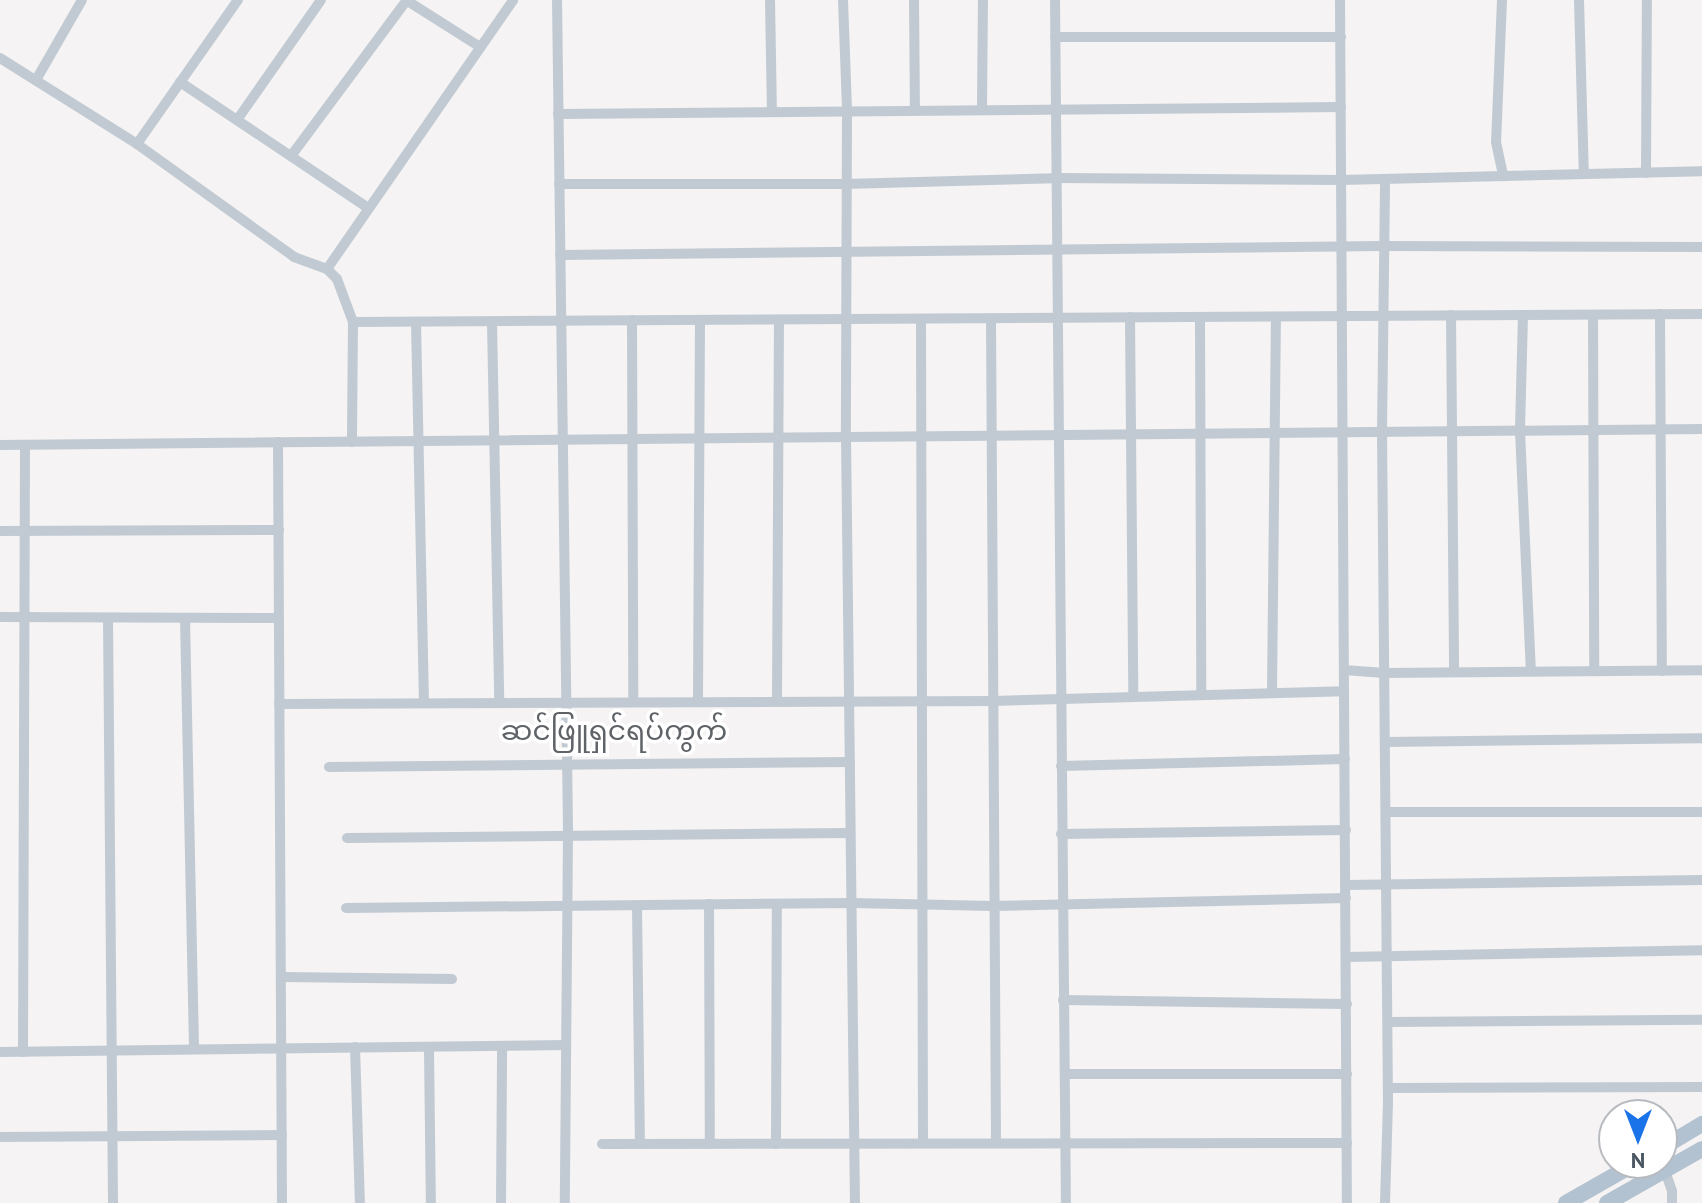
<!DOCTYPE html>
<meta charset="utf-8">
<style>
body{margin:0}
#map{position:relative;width:1702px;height:1203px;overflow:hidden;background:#f5f3f3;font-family:"PT Sans","Noto Sans Myanmar",sans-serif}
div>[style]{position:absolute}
.street>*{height:10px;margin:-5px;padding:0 5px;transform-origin:5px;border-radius:5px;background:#c1cad2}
.primary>*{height:16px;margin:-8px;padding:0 8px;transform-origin:8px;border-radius:8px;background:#b3c2d1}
span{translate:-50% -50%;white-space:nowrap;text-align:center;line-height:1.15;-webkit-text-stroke:7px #fff;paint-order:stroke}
.quarter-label{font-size:28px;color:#5f6368}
.north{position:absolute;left:1598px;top:1099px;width:80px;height:80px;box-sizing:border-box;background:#fff;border:2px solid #b7bbc0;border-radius:50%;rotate:180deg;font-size:22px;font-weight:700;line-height:32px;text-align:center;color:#4a5661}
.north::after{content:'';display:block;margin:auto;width:28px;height:36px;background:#1a73e8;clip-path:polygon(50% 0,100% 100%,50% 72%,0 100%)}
</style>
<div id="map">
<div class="street">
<i style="left:406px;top:0;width:88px;rotate:32.4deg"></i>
<i style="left:557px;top:0;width:834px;rotate:89.24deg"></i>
<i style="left:568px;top:834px;width:369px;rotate:90.5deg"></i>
<i style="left:770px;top:0;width:111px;rotate:89deg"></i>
<i style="left:843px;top:0;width:110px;rotate:87.9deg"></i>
<i style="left:847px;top:110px;width:326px;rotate:90.2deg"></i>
<i style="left:846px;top:436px;width:767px;rotate:89.33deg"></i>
<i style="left:914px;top:0;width:109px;rotate:89.5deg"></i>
<i style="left:1055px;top:0;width:1203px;rotate:89.48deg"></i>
<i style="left:1340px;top:0;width:1203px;rotate:89.67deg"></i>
<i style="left:1502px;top:0;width:142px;rotate:92.4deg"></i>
<i style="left:1496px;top:142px;width:35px;rotate:78deg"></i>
<i style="left:1579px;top:0;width:174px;rotate:88.4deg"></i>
<i style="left:1055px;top:37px;width:286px"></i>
<i style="left:0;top:58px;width:162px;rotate:32.1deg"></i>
<i style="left:137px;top:144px;width:193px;rotate:35.7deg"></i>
<i style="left:294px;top:257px;width:35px;rotate:20deg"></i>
<i style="left:327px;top:269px;width:14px;rotate:45deg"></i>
<i style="left:337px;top:279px;width:46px;rotate:69.6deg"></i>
<i style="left:353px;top:322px;width:120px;rotate:90.5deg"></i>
<i style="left:36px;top:80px;width:92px;rotate:-60.1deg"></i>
<i style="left:180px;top:82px;width:226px;rotate:33.8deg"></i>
<i style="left:982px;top:108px;width:108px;rotate:-89.5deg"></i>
<i style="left:558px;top:114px;width:783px;rotate:-0.51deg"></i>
<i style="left:237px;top:120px;width:146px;rotate:-55deg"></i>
<i style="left:137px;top:144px;width:176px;rotate:-55deg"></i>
<i style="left:291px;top:156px;width:194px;rotate:-53.4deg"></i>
<i style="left:1646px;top:173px;width:173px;rotate:-89.7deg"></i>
<i style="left:559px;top:184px;width:286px"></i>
<i style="left:845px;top:184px;width:210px;rotate:-1.6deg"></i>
<i style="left:1055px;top:178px;width:286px;rotate:0.4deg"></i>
<i style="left:1341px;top:180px;width:361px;rotate:-1.4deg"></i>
<i style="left:560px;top:255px;width:822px;rotate:-0.63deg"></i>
<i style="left:1382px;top:246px;width:320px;rotate:0.2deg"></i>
<i style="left:327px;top:269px;width:327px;rotate:-55.3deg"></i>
<i style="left:1660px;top:314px;width:357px;rotate:89.7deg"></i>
<i style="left:1451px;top:315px;width:357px;rotate:89.5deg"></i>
<i style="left:1523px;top:315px;width:116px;rotate:91.5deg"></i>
<i style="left:1520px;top:431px;width:240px;rotate:87.4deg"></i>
<i style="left:1593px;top:315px;width:356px;rotate:89.8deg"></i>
<i style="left:1130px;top:317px;width:379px;rotate:89.5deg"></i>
<i style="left:1200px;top:318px;width:376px;rotate:89.8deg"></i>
<i style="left:921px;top:319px;width:824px;rotate:89.86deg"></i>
<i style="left:632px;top:320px;width:381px;rotate:89.8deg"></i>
<i style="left:991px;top:321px;width:822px;rotate:89.65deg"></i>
<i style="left:353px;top:322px;width:1349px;rotate:-0.34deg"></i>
<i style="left:416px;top:322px;width:381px;rotate:88.8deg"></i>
<i style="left:492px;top:322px;width:380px;rotate:88.9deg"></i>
<i style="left:278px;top:442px;width:761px;rotate:89.7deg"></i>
<i style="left:0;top:445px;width:1702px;rotate:-0.54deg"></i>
<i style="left:0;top:531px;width:279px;rotate:-0.2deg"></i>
<i style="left:0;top:617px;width:279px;rotate:0.2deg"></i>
<i style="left:108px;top:618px;width:585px;rotate:89.51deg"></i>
<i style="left:185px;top:618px;width:431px;rotate:88.8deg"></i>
<i style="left:1344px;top:670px;width:41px;rotate:4.2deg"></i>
<i style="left:1385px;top:673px;width:317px;rotate:-0.5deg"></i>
<i style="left:1272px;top:693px;width:375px;rotate:-89.4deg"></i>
<i style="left:698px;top:700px;width:380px;rotate:-89.7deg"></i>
<i style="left:777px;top:700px;width:380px;rotate:-89.7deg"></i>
<i style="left:279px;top:704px;width:713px;rotate:-0.24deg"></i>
<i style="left:992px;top:701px;width:352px;rotate:-1.6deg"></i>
<i style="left:1386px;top:742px;width:316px;rotate:-0.7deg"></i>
<i style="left:1061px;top:766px;width:284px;rotate:-1.4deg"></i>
<i style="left:329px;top:767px;width:521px;rotate:-0.55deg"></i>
<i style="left:1386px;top:812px;width:316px"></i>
<i style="left:1061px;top:834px;width:285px;rotate:-0.8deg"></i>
<i style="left:347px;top:838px;width:503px;rotate:-0.57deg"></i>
<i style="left:1346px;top:885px;width:356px;rotate:-0.8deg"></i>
<i style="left:709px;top:904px;width:240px;rotate:89.8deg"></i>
<i style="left:637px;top:906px;width:238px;rotate:89.3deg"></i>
<i style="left:346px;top:908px;width:507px;rotate:-0.57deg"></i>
<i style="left:853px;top:903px;width:141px;rotate:1.2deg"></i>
<i style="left:994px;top:906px;width:352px;rotate:-1.3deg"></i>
<i style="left:1347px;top:957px;width:355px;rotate:-1.1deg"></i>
<i style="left:281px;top:977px;width:171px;rotate:0.7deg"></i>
<i style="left:1063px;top:1000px;width:284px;rotate:0.8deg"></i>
<i style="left:1388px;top:1022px;width:314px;rotate:-0.4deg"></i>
<i style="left:355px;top:1047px;width:156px;rotate:88.2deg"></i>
<i style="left:429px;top:1050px;width:153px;rotate:89.3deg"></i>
<i style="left:0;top:1052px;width:566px;rotate:-0.71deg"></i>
<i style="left:23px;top:1052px;width:607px;rotate:-89.81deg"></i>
<i style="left:1065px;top:1074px;width:282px"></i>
<i style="left:1388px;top:1088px;width:314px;rotate:-0.2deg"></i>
<i style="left:0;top:1137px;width:282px;rotate:-0.4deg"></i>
<i style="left:602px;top:1144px;width:745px;rotate:-0.08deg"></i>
<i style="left:776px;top:1144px;width:240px;rotate:-89.8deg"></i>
<i style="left:1663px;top:1165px;width:28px;rotate:71deg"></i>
<i style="left:1672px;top:1191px;width:12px;rotate:90deg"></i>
<i style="left:501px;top:1203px;width:156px;rotate:-89.6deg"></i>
<i style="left:1385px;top:1203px;width:99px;rotate:-88.3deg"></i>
<i style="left:1388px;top:1104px;width:672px;rotate:-90.51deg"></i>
<i style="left:1382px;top:432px;width:253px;rotate:-89.3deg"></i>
</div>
<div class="primary">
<i style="left:1662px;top:1148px;width:47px;rotate:-31deg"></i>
<i style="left:1566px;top:1203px;width:81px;rotate:-29.7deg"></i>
<i style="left:1607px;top:1203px;width:109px;rotate:-29.6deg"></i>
</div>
<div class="quarter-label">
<span style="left:614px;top:730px">ဆင်ဖြူရှင်ရပ်ကွက်</span>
</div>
<div class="north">N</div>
</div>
